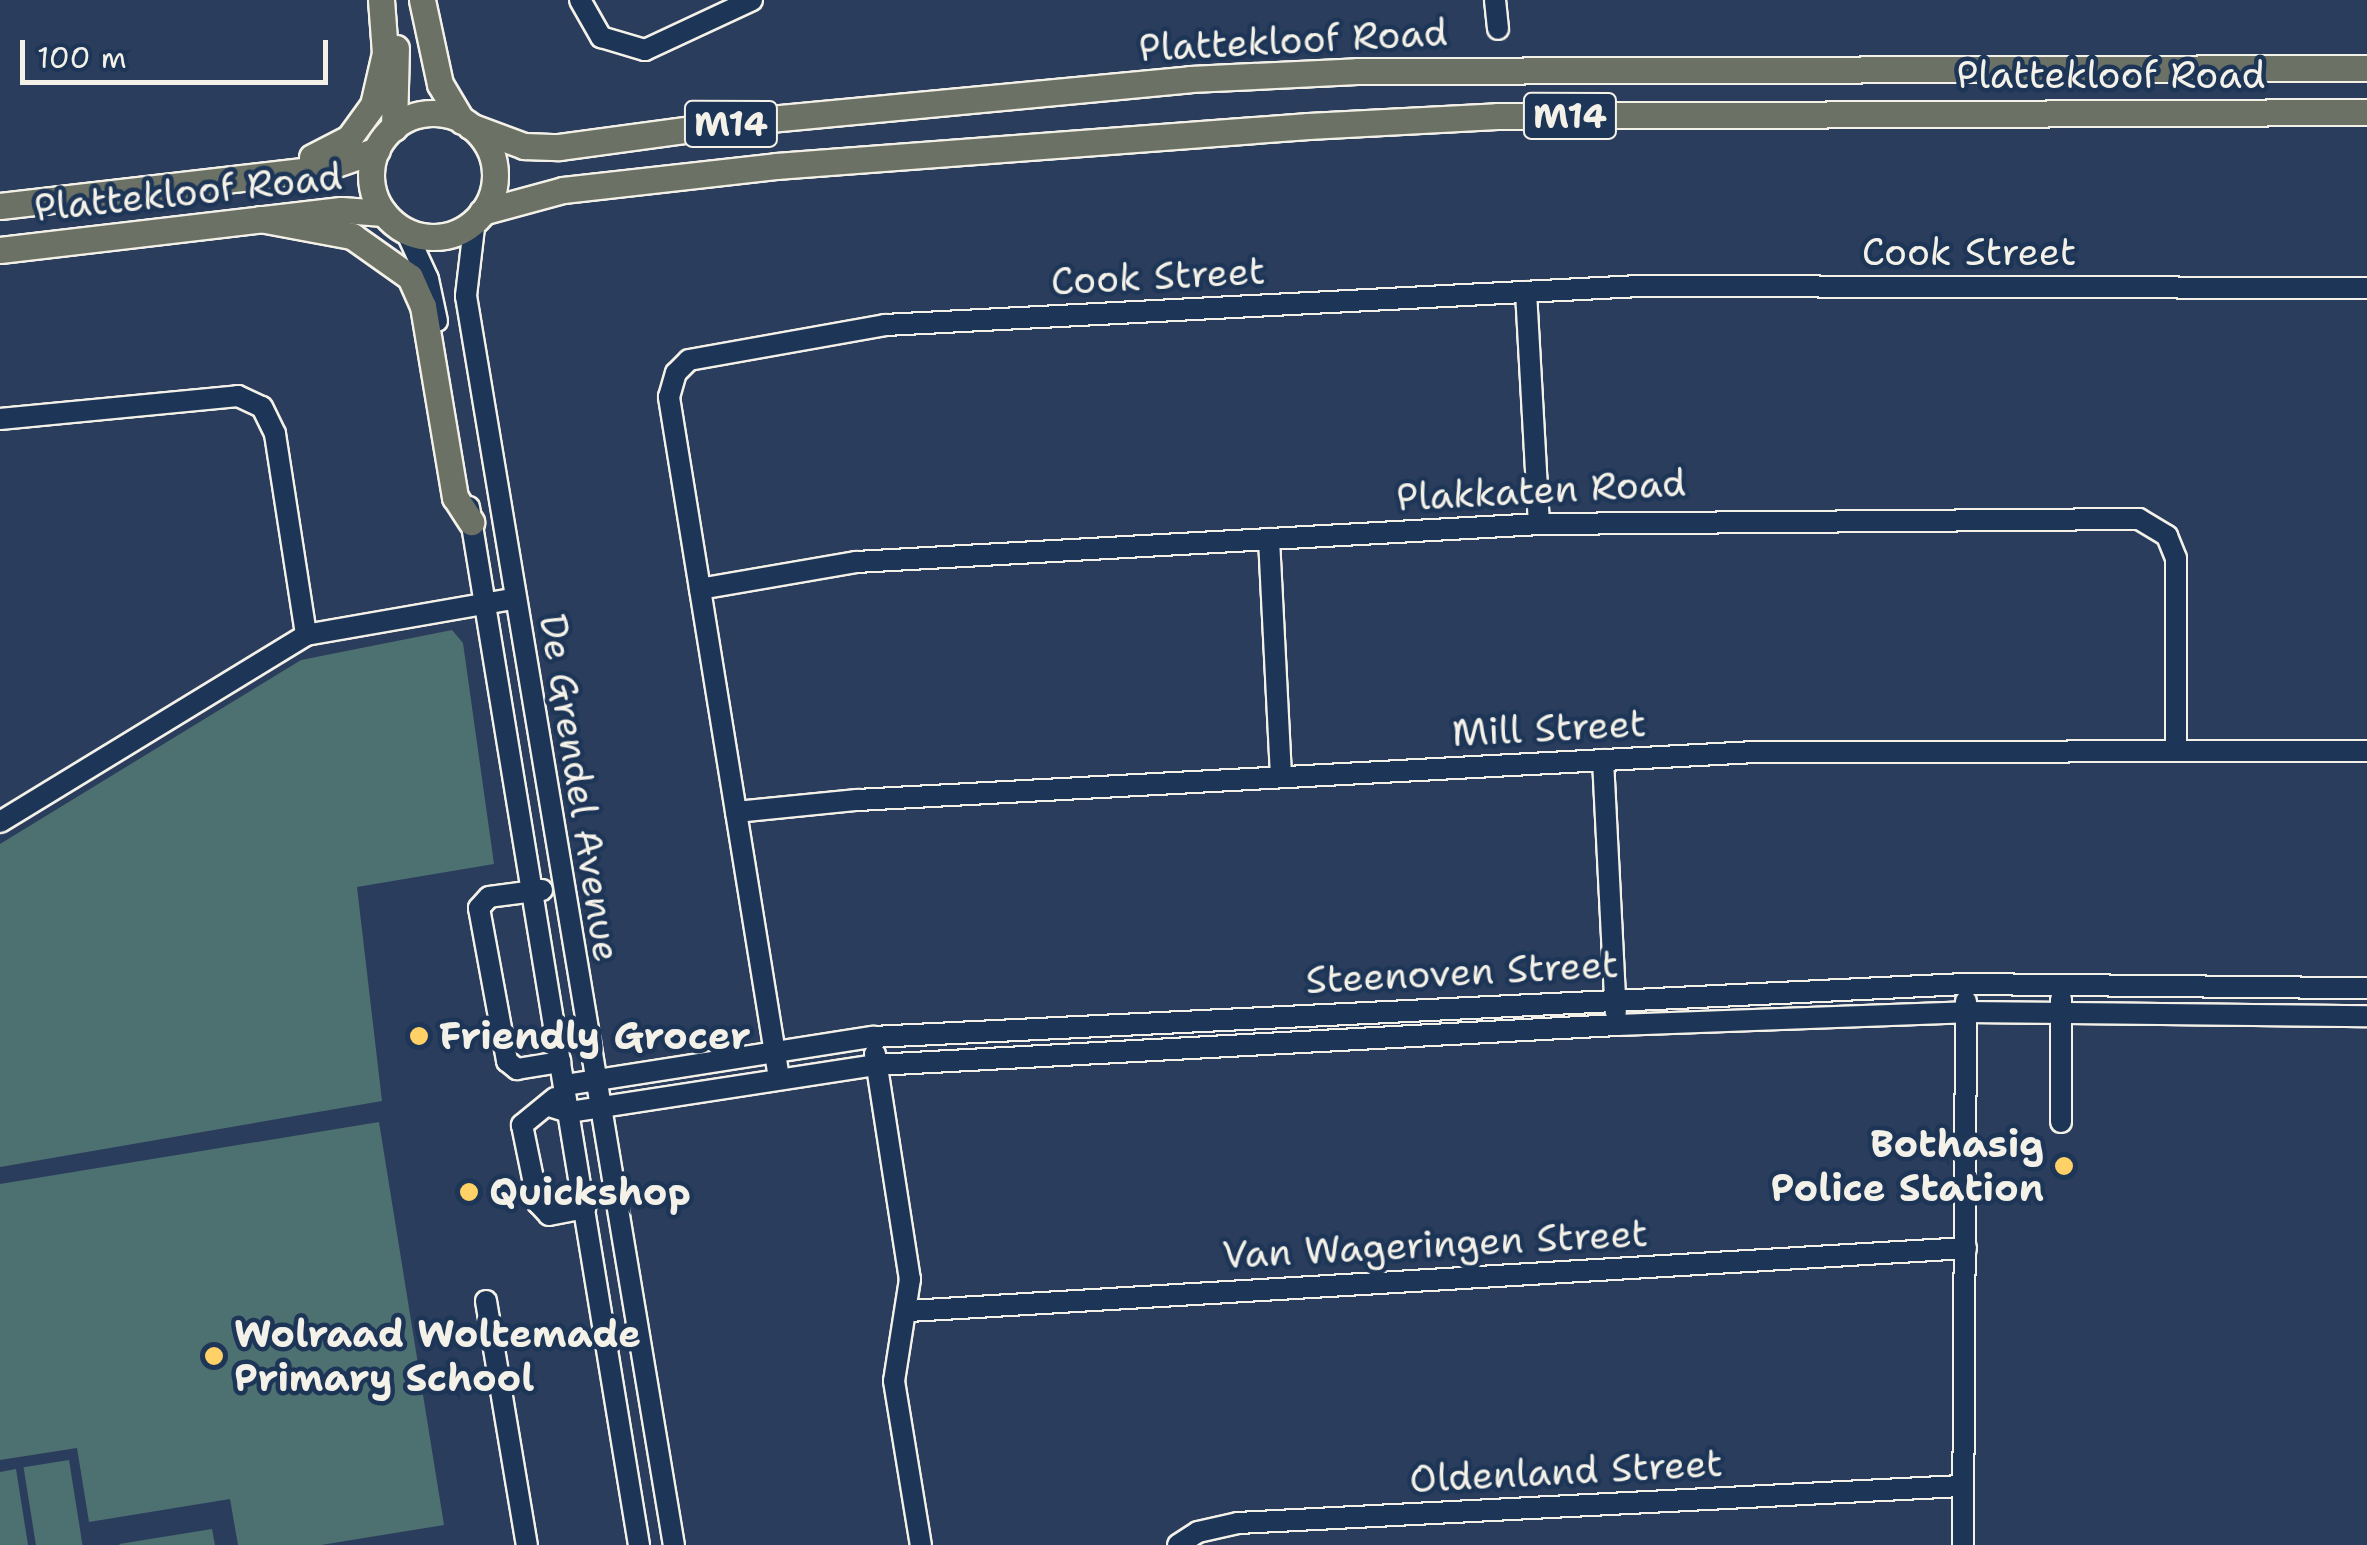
<!DOCTYPE html>
<style>
body{margin:0}
#map{position:relative;width:2367px;height:1545px;overflow:hidden;background:#2b3d5c;font-family:"Shantell Sans",sans-serif}
div>[style]{position:absolute}
.green>*{inset:0;background:#4d7071;transform-origin:0 0}
.roads{filter:drop-shadow(2px 0 #f4f1e8) drop-shadow(-2px 0 #f4f1e8) drop-shadow(0 2px #f4f1e8) drop-shadow(0 -2px #f4f1e8)}
.minor>*{height:20px;margin:-10px;padding:0 10px;transform-origin:10px;border-radius:10px;background:#1d3557}
.major>*{height:25px;margin:-12.5px;padding:0 12.5px;transform-origin:12.5px;border-radius:12.5px;background:#6b7165}
.major>.ring{margin:-12.5px;padding:0;box-sizing:content-box;background:none;border:25px solid #6b7165;border-radius:50%}
.dots>*{width:28px;height:28px;translate:-50% -50%;box-sizing:border-box;border:5px solid #1d3557;border-radius:50%}
span{translate:-50% -50%;white-space:nowrap;text-align:center;line-height:1.15;-webkit-text-stroke:9px #1d3557;paint-order:stroke}
.shield-label span{padding:2px 8px;background:#1d3557;border:2px solid;border-radius:8px;-webkit-text-stroke-width:0}
.shield-label{font-size:35px;color:#f4f1e8;font-weight:700}
.street-label{font-size:38px;color:#f4f1e8}
.poi-label{font-size:38px;color:#f4f1e8;font-weight:700}
.left{translate:0 -50%;text-align:left}
.right{translate:-100% -50%;text-align:right}
.scale{position:absolute;left:20px;top:40px;width:308px;height:45px;box-sizing:border-box;border:5px solid #f4f1e8;border-top:0;padding-left:12px;font-size:30px;line-height:35px;white-space:nowrap;color:#f4f1e8;-webkit-text-stroke:8px #1d3557;paint-order:stroke}
</style>
<div id="map">
<div class="green">
<i style="clip-path:polygon(452px 630px,463px 643px,494px 864px,357px 887px,382px 1101px,0 1167px,0 844px,301px 660px)"></i>
<i style="clip-path:polygon(379px 1122px,444px 1525px,321px 1545px,238px 1545px,230px 1499px,89px 1522px,77px 1448px,0 1460px,0 1184px)"></i>
<i style="left:69px;top:1460px;width:86px;height:46px;rotate:81deg"></i>
<i style="clip-path:polygon(16px 1469px,28px 1545px,0 1545px,0 1472px)"></i>
<i style="clip-path:polygon(212px 1529px,215px 1545px,120px 1545px,119px 1544px)"></i>
</div>
<div class="roads">
<div class="minor">
<i style="left:580px;top:0;width:43px;rotate:60.4deg"></i>
<i style="left:601px;top:37px;width:46px;rotate:16.5deg"></i>
<i style="left:645px;top:50px;width:118px;rotate:-25deg"></i>
<i style="left:1495px;top:0;width:29px;rotate:84deg"></i>
<i style="left:475px;top:219px;width:78px;rotate:96.7deg"></i>
<i style="left:466px;top:296px;width:1266px;rotate:80.55deg"></i>
<i style="left:405px;top:229px;width:55px;rotate:65.3deg"></i>
<i style="left:428px;top:279px;width:43px;rotate:77.9deg"></i>
<i style="left:1526px;top:292px;width:232px;rotate:86.8deg"></i>
<i style="left:0;top:419px;width:239px;rotate:-5.5deg"></i>
<i style="left:238px;top:396px;width:26px;rotate:25deg"></i>
<i style="left:262px;top:407px;width:30px;rotate:64deg"></i>
<i style="left:275px;top:434px;width:203px;rotate:81.2deg"></i>
<i style="left:469px;top:507px;width:1052px;rotate:80.7deg"></i>
<i style="left:1269px;top:539px;width:238px;rotate:87.1deg"></i>
<i style="left:700px;top:589px;width:158px;rotate:-9.8deg"></i>
<i style="left:856px;top:562px;width:684px;rotate:-3.18deg"></i>
<i style="left:1539px;top:524px;width:600px;rotate:-0.48deg"></i>
<i style="left:2139px;top:519px;width:33px;rotate:31deg"></i>
<i style="left:2167px;top:536px;width:24px;rotate:68deg"></i>
<i style="left:2176px;top:558px;width:192px;rotate:90deg"></i>
<i style="left:1603px;top:760px;width:253px;rotate:87.1deg"></i>
<i style="left:736px;top:812px;width:122px;rotate:-5.7deg"></i>
<i style="left:857px;top:800px;width:898px;rotate:-3.06deg"></i>
<i style="left:1754px;top:752px;width:613px;rotate:-0.09deg"></i>
<i style="left:0;top:822px;width:359px;rotate:-31.4deg"></i>
<i style="left:306px;top:635px;width:210px;rotate:-9.9deg"></i>
<i style="left:542px;top:890px;width:53px;rotate:172.5deg"></i>
<i style="left:489px;top:897px;width:15px;rotate:132deg"></i>
<i style="left:479px;top:908px;width:156px;rotate:79.6deg"></i>
<i style="left:507px;top:1061px;width:13px;rotate:39deg"></i>
<i style="left:517px;top:1069px;width:44px;rotate:-9.2deg"></i>
<i style="left:2061px;top:999px;width:123px;rotate:90deg"></i>
<i style="left:875px;top:1054px;width:228px;rotate:81.2deg"></i>
<i style="left:910px;top:1279px;width:103px;rotate:98.9deg"></i>
<i style="left:894px;top:1381px;width:166px;rotate:80.7deg"></i>
<i style="left:779px;top:1078px;width:690px;rotate:-99.18deg"></i>
<i style="left:669px;top:397px;width:25px;rotate:-74deg"></i>
<i style="left:676px;top:373px;width:18px;rotate:-45deg"></i>
<i style="left:689px;top:360px;width:199px;rotate:-10.1deg"></i>
<i style="left:885px;top:325px;width:754px;rotate:-2.96deg"></i>
<i style="left:1638px;top:286px;width:729px;rotate:0.16deg"></i>
<i style="left:565px;top:1085px;width:312px;rotate:-8.9deg"></i>
<i style="left:873px;top:1037px;width:1093px;rotate:-2.78deg"></i>
<i style="left:1965px;top:984px;width:402px;rotate:0.6deg"></i>
<i style="left:555px;top:1098px;width:43px;rotate:140.7deg"></i>
<i style="left:522px;top:1125px;width:80px;rotate:78.4deg"></i>
<i style="left:538px;top:1203px;width:16px;rotate:47deg"></i>
<i style="left:549px;top:1215px;width:37px;rotate:-11deg"></i>
<i style="left:549px;top:1106px;width:21px;rotate:17deg"></i>
<i style="left:569px;top:1112px;width:311px;rotate:-8.7deg"></i>
<i style="left:876px;top:1065px;width:742px;rotate:-3.09deg"></i>
<i style="left:1617px;top:1025px;width:349px;rotate:-2.1deg"></i>
<i style="left:1966px;top:1012px;width:401px;rotate:0.6deg"></i>
<i style="left:486px;top:1301px;width:247px;rotate:80.5deg"></i>
<i style="left:909px;top:1311px;width:1059px;rotate:-3.41deg"></i>
<i style="left:1178px;top:1545px;width:24px;rotate:-33deg"></i>
<i style="left:1198px;top:1532px;width:41px;rotate:-12.7deg"></i>
<i style="left:1238px;top:1523px;width:725px;rotate:-2.93deg"></i>
<i style="left:1963px;top:1545px;width:544px;rotate:-89.68deg"></i>
</div>
<div class="major">
<i style="left:422px;top:0;width:86px;rotate:77.9deg"></i>
<i style="left:440px;top:84px;width:43px;rotate:59.3deg"></i>
<i class="ring" style="left:371px;top:113px;width:99px;height:99px"></i>
<i style="left:470px;top:126px;width:58px;rotate:20.3deg"></i>
<i style="left:524px;top:146px;width:35px;rotate:2deg"></i>
<i style="left:559px;top:147px;width:202px;rotate:-7.7deg"></i>
<i style="left:759px;top:120px;width:433px;rotate:-5.4deg"></i>
<i style="left:1190px;top:79px;width:167px;rotate:-2.7deg"></i>
<i style="left:1357px;top:71px;width:1010px;rotate:-0.17deg"></i>
<i style="left:394px;top:128px;width:80px;rotate:-88.6deg"></i>
<i style="left:312px;top:157px;width:42px;rotate:-27.2deg"></i>
<i style="left:349px;top:138px;width:41px;rotate:-54deg"></i>
<i style="left:373px;top:105px;width:53px;rotate:-77deg"></i>
<i style="left:385px;top:53px;width:53px;rotate:-94.3deg"></i>
<i style="left:0;top:206px;width:324px;rotate:-6.6deg"></i>
<i style="left:322px;top:169px;width:58px;rotate:-19.1deg"></i>
<i style="left:482px;top:212px;width:84px;rotate:-15.2deg"></i>
<i style="left:563px;top:190px;width:214px;rotate:-6.4deg"></i>
<i style="left:776px;top:166px;width:534px;rotate:-4.3deg"></i>
<i style="left:1308px;top:126px;width:189px;rotate:-3deg"></i>
<i style="left:1497px;top:116px;width:870px;rotate:-0.26deg"></i>
<i style="left:260px;top:219px;width:94px;rotate:10.5deg"></i>
<i style="left:352px;top:236px;width:71px;rotate:35.3deg"></i>
<i style="left:410px;top:277px;width:32px;rotate:66deg"></i>
<i style="left:423px;top:306px;width:194px;rotate:80.5deg"></i>
<i style="left:455px;top:497px;width:30px;rotate:57deg"></i>
<i style="left:0;top:250px;width:343px;rotate:-6.7deg"></i>
<i style="left:341px;top:210px;width:43px;rotate:4deg"></i>
</div>
</div>
<div class="dots">
<i style="left:419px;top:1036px;background:#ffd166"></i>
<i style="left:2064px;top:1166px;background:#ffd166"></i>
<i style="left:469px;top:1192px;background:#ffd166"></i>
<i style="left:214px;top:1356px;background:#ffd166"></i>
</div>
<div class="shield-label">
<span style="left:1570px;top:116px">M14</span>
<span style="left:731px;top:124px">M14</span>
</div>
<div class="street-label">
<span style="left:1293px;top:40px;rotate:-3deg">Plattekloof Road</span>
<span style="left:2111px;top:75px">Plattekloof Road</span>
<span style="left:188px;top:192px;rotate:-6deg">Plattekloof Road</span>
<span style="left:1969px;top:252px">Cook Street</span>
<span style="left:1158px;top:276px;rotate:-3deg">Cook Street</span>
<span style="left:1541px;top:490px;rotate:-3deg">Plakkaten Road</span>
<span style="left:1549px;top:728px;rotate:-3deg">Mill Street</span>
<span style="left:580px;top:788px;rotate:81deg">De Grendel Avenue</span>
<span style="left:1462px;top:972px;rotate:-3deg">Steenoven Street</span>
<span style="left:1435px;top:1244px;rotate:-3deg">Van Wageringen Street</span>
<span style="left:1566px;top:1471px;rotate:-3deg">Oldenland Street</span>
</div>
<div class="poi-label">
<span class="left" style="left:439px;top:1036px">Friendly Grocer</span>
<span class="right" style="left:2044px;top:1166px">Bothasig<br>Police Station</span>
<span class="left" style="left:489px;top:1192px">Quickshop</span>
<span class="left" style="left:234px;top:1356px">Wolraad Woltemade<br>Primary School</span>
</div>
<div class="scale">100 m</div>
</div>
